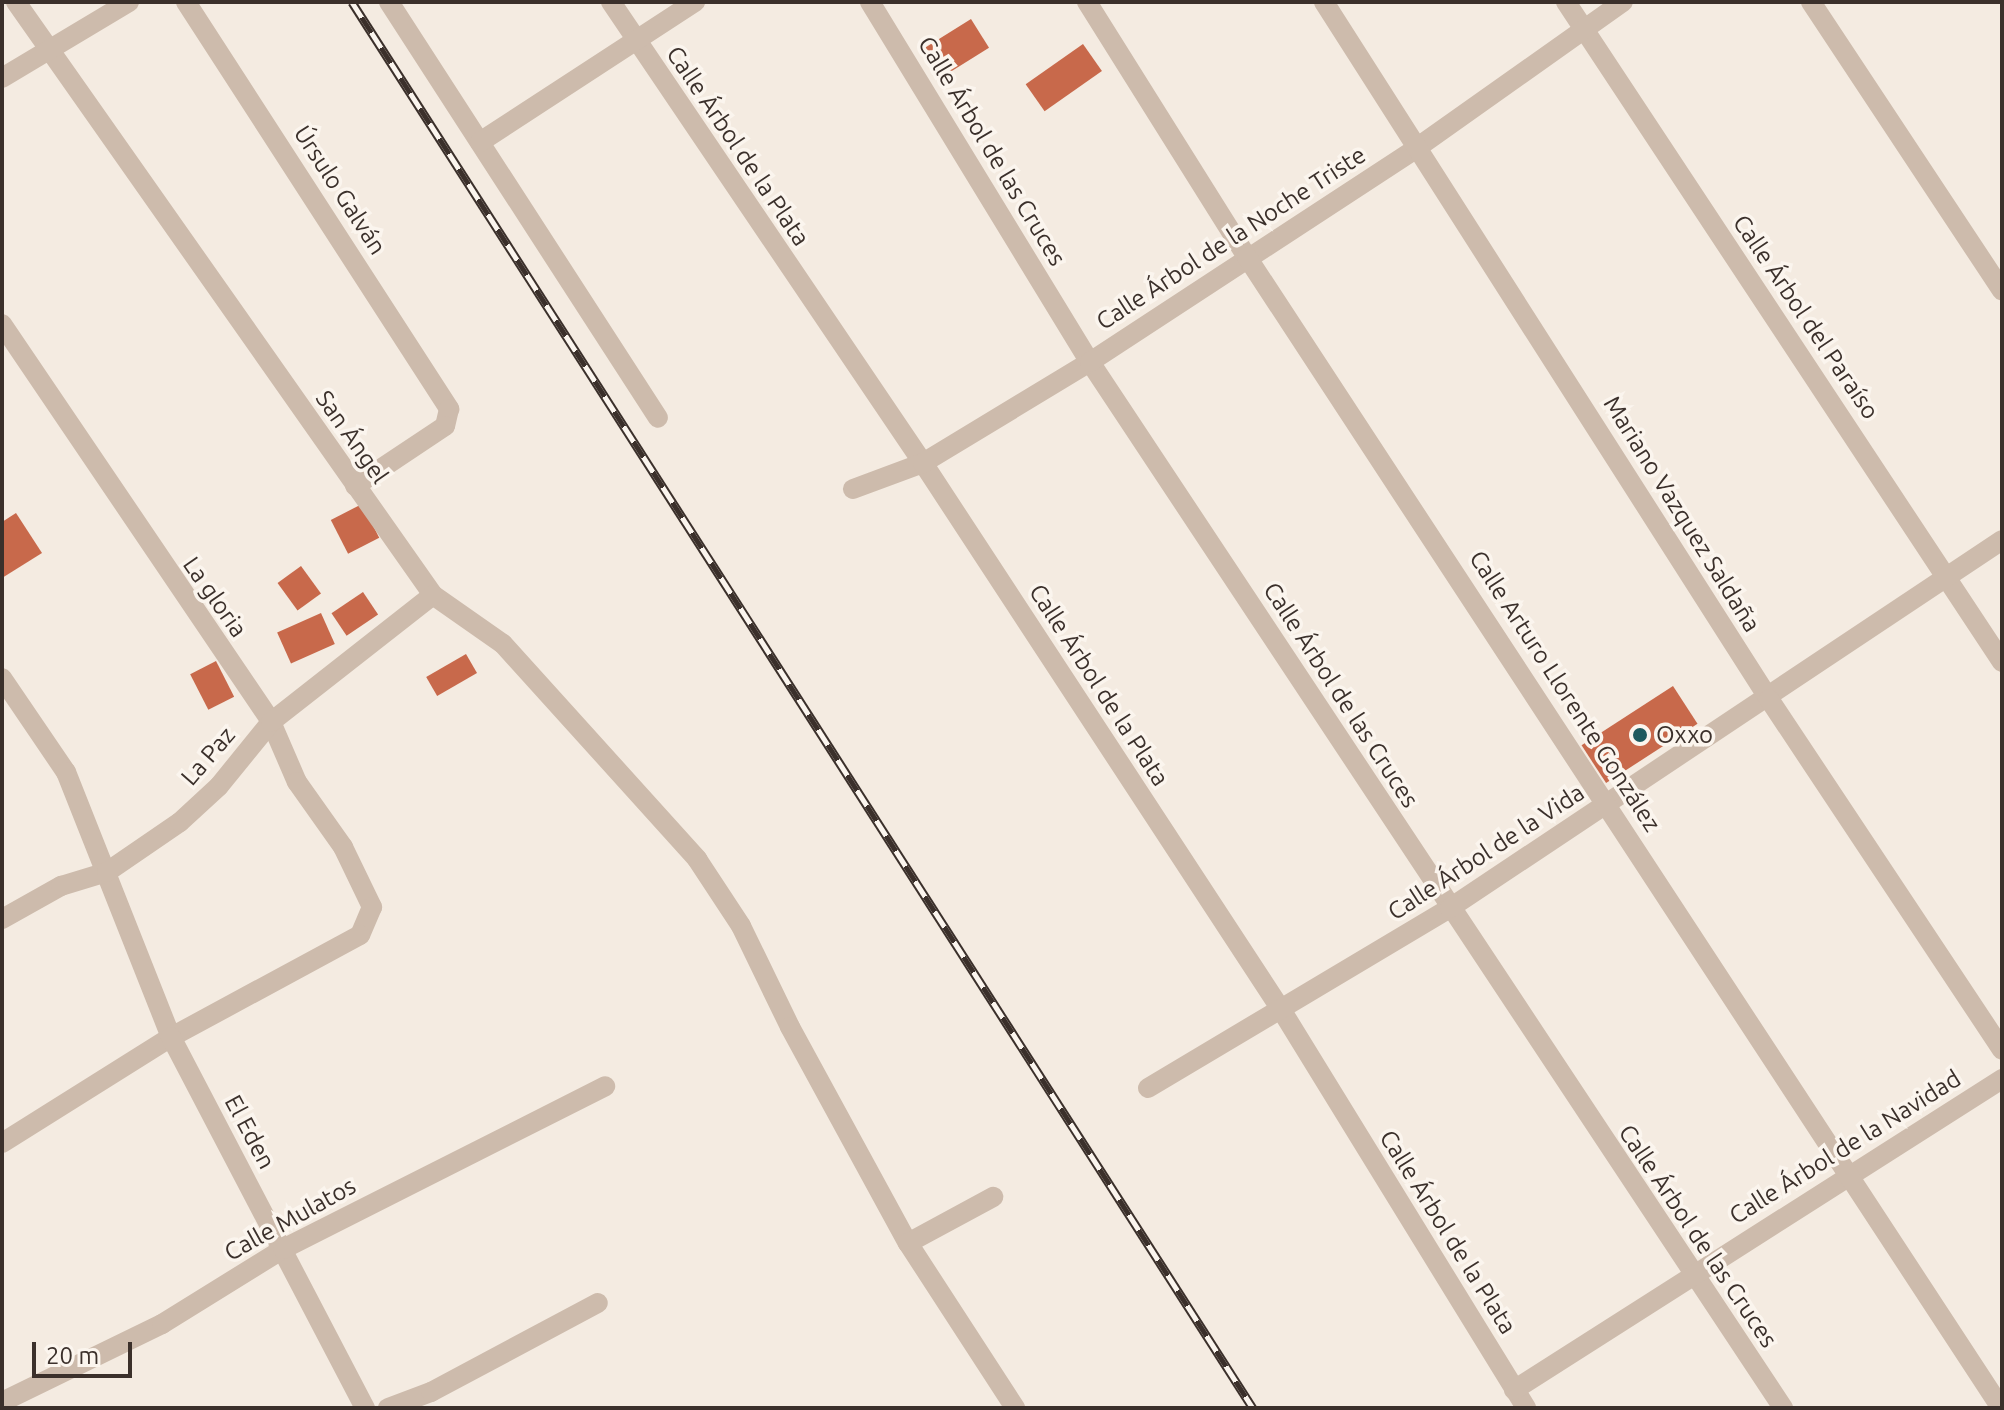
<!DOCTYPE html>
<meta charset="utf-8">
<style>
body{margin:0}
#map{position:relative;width:2004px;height:1410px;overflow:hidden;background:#f4ebe1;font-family:Ubuntu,sans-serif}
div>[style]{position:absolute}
.building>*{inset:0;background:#c8694b;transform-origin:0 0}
.minor>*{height:20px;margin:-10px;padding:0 10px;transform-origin:10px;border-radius:10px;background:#cdbbac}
.tertiary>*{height:20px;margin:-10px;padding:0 10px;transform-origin:10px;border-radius:10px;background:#cdbbac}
.rail>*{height:9px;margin-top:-4.5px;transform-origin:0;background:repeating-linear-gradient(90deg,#fbf5ee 0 18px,#3b302b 0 36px);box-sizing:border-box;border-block:2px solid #3b302b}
.dots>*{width:22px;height:22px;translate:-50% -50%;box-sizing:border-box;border:4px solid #fbf5ee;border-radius:50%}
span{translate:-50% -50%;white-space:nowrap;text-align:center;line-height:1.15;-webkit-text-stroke:7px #fbf5ee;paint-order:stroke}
.street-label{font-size:24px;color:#3b302b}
.poi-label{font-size:24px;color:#3b302b}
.left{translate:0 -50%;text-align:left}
.frame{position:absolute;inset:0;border:4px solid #3b302b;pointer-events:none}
.scale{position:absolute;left:32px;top:1342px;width:100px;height:36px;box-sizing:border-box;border:4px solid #3b302b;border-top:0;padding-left:10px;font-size:24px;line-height:28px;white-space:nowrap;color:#3b302b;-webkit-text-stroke:6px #fbf5ee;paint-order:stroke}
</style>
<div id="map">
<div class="building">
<i style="left:971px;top:19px;width:34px;height:59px;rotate:58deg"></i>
<i style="left:1083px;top:44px;width:33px;height:70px;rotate:55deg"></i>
<i style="left:362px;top:504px;width:38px;height:35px;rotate:63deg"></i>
<i style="clip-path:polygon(16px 513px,42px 553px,2px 578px,2px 522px)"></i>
<i style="left:301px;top:566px;width:34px;height:29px;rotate:54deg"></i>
<i style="left:363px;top:592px;width:27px;height:38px;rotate:56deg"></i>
<i style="left:321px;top:613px;width:34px;height:48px;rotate:66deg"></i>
<i style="left:466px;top:654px;width:22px;height:46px;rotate:60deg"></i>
<i style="left:216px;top:661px;width:40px;height:29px;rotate:63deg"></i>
<i style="left:1673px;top:686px;width:45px;height:109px;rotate:57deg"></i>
</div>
<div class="minor">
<i style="left:16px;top:2px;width:725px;rotate:54.88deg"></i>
<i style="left:433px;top:595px;width:85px;rotate:35deg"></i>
<i style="left:503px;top:644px;width:290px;rotate:47.9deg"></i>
<i style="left:697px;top:859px;width:80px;rotate:56.7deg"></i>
<i style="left:741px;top:926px;width:112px;rotate:64.1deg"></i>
<i style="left:790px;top:1027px;width:246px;rotate:61.4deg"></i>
<i style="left:908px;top:1243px;width:197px;rotate:57deg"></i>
<i style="left:186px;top:2px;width:485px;rotate:57.1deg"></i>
<i style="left:449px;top:409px;width:17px;rotate:103deg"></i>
<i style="left:445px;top:426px;width:108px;rotate:146.3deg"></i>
<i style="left:389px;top:2px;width:495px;rotate:57.1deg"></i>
<i style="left:611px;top:2px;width:557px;rotate:55.91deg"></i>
<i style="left:923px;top:463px;width:655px;rotate:56.77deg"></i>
<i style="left:1282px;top:1011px;width:466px;rotate:58.4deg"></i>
<i style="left:870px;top:2px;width:422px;rotate:58.6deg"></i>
<i style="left:1090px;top:362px;width:1255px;rotate:56.47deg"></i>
<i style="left:1566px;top:2px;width:791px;rotate:56.55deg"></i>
<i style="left:1811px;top:2px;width:346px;rotate:56.5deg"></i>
<i style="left:2px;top:78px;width:148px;rotate:-30.9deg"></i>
<i style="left:480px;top:142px;width:257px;rotate:-33.1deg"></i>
<i style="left:2px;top:324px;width:480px;rotate:55.9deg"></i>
<i style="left:271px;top:722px;width:65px;rotate:66.6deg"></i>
<i style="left:297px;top:782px;width:80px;rotate:54.7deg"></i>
<i style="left:343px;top:847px;width:67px;rotate:64.2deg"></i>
<i style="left:372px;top:907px;width:30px;rotate:113deg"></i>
<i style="left:360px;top:935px;width:215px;rotate:151.6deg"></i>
<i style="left:171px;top:1037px;width:199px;rotate:147.9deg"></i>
<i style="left:853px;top:489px;width:75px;rotate:-20.4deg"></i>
<i style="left:923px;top:463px;width:195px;rotate:-31.2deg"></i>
<i style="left:1090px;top:362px;width:392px;rotate:-33.2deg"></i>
<i style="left:1418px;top:147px;width:251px;rotate:-35.3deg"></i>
<i style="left:2px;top:678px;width:114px;rotate:55.8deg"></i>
<i style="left:66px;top:772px;width:285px;rotate:68.4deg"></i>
<i style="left:171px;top:1037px;width:419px;rotate:62.4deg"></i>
<i style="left:2px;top:919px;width:68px;rotate:-29.2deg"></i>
<i style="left:61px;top:886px;width:48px;rotate:-16.9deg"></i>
<i style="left:107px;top:872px;width:88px;rotate:-34.4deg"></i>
<i style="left:180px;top:822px;width:53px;rotate:-42.7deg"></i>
<i style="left:219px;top:786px;width:82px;rotate:-50.9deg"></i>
<i style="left:271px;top:722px;width:206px;rotate:-38.1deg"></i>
<i style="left:1148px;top:1088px;width:352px;rotate:-30.8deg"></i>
<i style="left:1450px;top:908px;width:663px;rotate:-33.69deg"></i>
<i style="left:908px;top:1243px;width:97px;rotate:-28.4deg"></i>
<i style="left:1514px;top:1390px;width:579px;rotate:-32.51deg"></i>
<i style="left:2px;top:1402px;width:178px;rotate:-26deg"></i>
<i style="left:162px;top:1324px;width:142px;rotate:-31.8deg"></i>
<i style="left:283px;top:1249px;width:361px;rotate:-26.8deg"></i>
<i style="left:388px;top:1408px;width:46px;rotate:-20.4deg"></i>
<i style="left:431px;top:1392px;width:189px;rotate:-28.1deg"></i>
</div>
<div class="tertiary">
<i style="left:1087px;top:2px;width:301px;rotate:57.9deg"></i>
<i style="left:1247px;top:257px;width:1376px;rotate:56.77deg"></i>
<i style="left:1324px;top:2px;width:827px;rotate:57.44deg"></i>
<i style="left:1769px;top:699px;width:421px;rotate:56.4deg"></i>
</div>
<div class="rail">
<i style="left:352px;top:2px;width:1670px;rotate:57.35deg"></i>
</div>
<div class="dots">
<i style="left:1640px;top:735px;background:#1f5a5e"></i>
</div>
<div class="street-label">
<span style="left:738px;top:146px;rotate:56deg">Calle Árbol de la Plata</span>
<span style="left:992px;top:151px;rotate:59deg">Calle Árbol de las Cruces</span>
<span style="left:340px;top:190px;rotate:57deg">Úrsulo Galván</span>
<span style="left:1231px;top:238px;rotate:-33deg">Calle Árbol de la Noche Triste</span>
<span style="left:1806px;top:317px;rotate:56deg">Calle Árbol del Paraíso</span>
<span style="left:352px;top:437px;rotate:55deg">San Ángel</span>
<span style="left:1682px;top:514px;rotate:58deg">Mariano Vazquez Saldaña</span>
<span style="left:215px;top:597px;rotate:55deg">La gloria</span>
<span style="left:1099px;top:685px;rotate:57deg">Calle Árbol de la Plata</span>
<span style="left:1565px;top:691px;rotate:57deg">Calle Arturo Llorente González</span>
<span style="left:1341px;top:695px;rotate:57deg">Calle Árbol de las Cruces</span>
<span style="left:208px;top:756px;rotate:-49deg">La Paz</span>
<span style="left:1486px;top:852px;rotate:-33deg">Calle Árbol de la Vida</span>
<span style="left:250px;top:1132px;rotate:62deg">El Eden</span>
<span style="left:1845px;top:1147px;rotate:-32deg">Calle Árbol de la Navidad</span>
<span style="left:290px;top:1219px;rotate:-29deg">Calle Mulatos</span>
<span style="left:1448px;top:1232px;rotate:58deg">Calle Árbol de la Plata</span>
<span style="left:1698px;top:1236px;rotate:56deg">Calle Árbol de las Cruces</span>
</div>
<div class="poi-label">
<span class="left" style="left:1656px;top:735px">Oxxo</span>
</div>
<div class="frame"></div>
<div class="scale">20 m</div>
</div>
